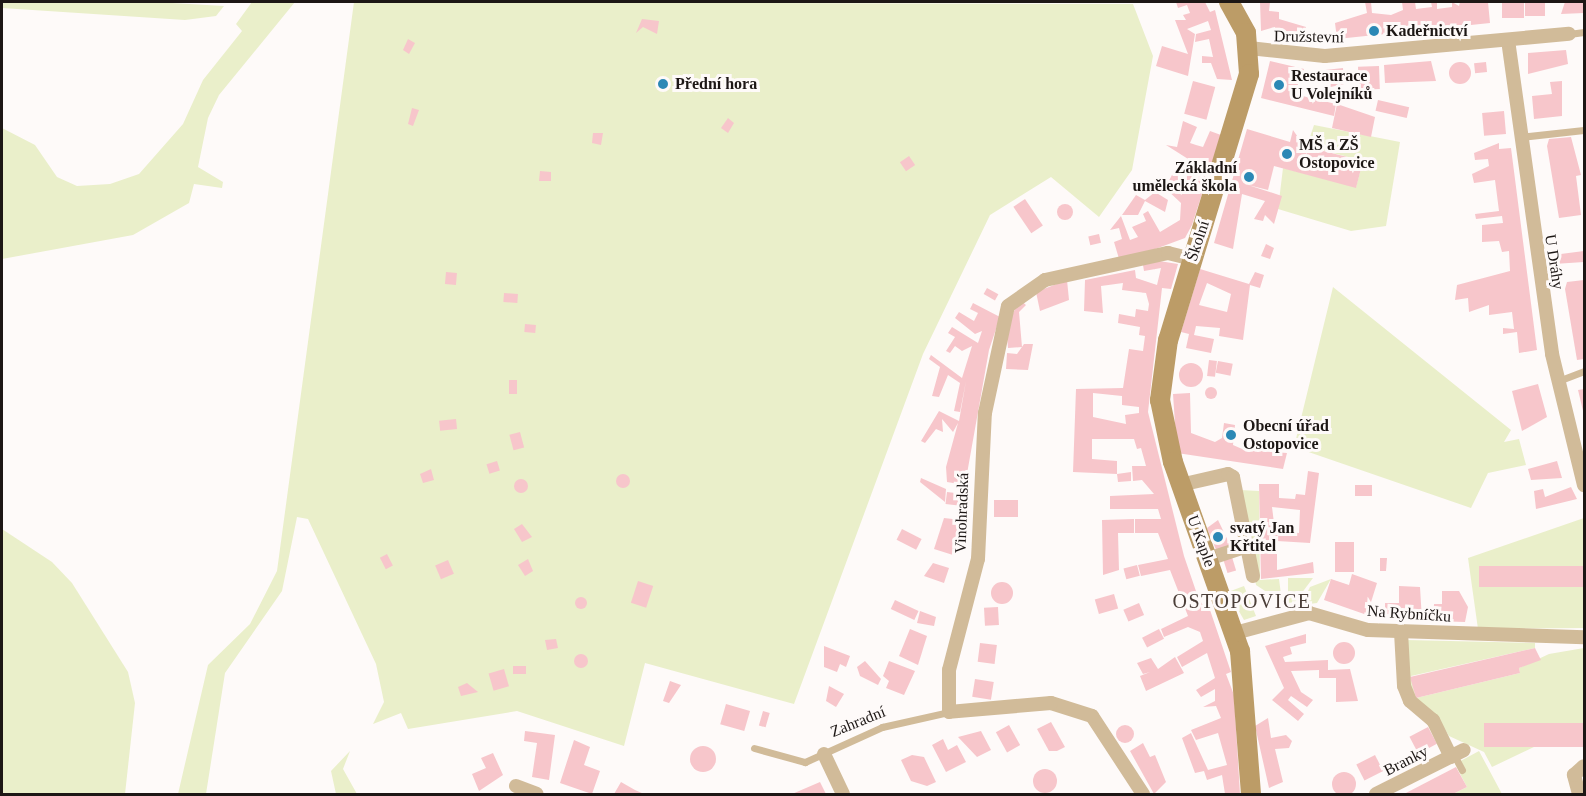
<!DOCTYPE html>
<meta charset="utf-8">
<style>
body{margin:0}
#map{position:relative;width:1586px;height:796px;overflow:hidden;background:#fefaf9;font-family:"Times New Roman",serif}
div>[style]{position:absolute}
.green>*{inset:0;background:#eaefca}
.building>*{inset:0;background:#f7c6cb;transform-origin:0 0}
.round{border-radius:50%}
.lane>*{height:7px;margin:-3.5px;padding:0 3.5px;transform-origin:3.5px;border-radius:3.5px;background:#d1bb99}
.street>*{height:14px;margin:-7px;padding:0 7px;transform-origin:7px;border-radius:7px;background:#d1bb99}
.secondary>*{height:20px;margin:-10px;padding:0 10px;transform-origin:10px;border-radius:10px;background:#bc9c67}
.dots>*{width:16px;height:16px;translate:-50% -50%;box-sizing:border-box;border:3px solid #fefaf9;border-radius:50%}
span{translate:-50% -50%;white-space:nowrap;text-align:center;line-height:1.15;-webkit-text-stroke:6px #fefaf9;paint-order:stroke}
.poi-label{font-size:16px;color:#1d1715;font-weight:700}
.left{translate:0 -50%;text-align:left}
.right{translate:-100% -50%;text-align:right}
.street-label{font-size:16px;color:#1d1715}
.quarter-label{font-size:20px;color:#4b3e38;letter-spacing:1.5px}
.frame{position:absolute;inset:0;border:3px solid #1d1715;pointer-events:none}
</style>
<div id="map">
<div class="green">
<i style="clip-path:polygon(2px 2px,155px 2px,224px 6px,216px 16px,185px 20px,2px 8px)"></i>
<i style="clip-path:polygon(252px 2px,295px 2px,219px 95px,208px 118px,198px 167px,223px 182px,222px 188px,194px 184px,189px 203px,133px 235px,2px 259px,2px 128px,35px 145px,57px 177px,77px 186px,110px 184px,139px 174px,183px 124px,203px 80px,242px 31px,236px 24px)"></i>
<i style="clip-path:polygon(354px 2px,1133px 4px,1153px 56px,1132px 170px,1099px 217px,1051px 177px,990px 215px,923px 354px,794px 704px,645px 663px,624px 746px,517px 711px,408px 729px,401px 713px,373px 724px,384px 702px,376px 664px,308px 519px,297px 517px,282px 591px,225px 673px,206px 794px,178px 794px,208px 665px,250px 624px,277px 571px)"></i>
<i style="clip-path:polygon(1314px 125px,1400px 142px,1386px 226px,1351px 231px,1278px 209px,1283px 168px,1356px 187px,1363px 161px,1307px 146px)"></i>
<i style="clip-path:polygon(1333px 287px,1511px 430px,1504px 442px,1519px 439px,1526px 465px,1488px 473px,1471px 508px,1294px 447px)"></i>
<i style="clip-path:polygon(1240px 490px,1259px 491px,1260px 580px,1279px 579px,1282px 602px,1256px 585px)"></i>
<i style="clip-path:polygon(1584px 518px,1584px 628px,1478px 629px,1468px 558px)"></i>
<i style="clip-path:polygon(2px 529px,52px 562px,72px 583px,128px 672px,135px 703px,125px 794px,2px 794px)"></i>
<i style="clip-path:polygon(1288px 578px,1313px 578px,1295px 602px,1288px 603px)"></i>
<i style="clip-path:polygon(1331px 579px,1317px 603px,1301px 605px,1310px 587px)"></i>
<i style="clip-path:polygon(1244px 586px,1256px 616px,1244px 620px,1228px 592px)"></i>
<i style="clip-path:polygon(1406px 640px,1535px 643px,1535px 648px,1411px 676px,1416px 698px,1520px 673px,1519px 668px,1549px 654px,1584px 648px,1584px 723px,1492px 767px,1484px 752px,1449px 736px,1438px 718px,1411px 696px)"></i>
<i style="clip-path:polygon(350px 751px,343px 769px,357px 794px,336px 794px,331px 771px)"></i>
<i style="clip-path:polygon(1479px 751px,1502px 794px,1453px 794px,1467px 787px,1455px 764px)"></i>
</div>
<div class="building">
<i style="clip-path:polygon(1176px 2px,1205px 2px,1210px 12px,1215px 10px,1232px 80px,1217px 79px,1211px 63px,1202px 63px,1202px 56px,1213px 57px,1209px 39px,1195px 42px,1196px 34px,1211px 30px,1208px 21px,1187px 29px,1195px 34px,1188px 76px,1156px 66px,1162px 46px,1188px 54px,1175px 20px,1186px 20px,1183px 15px,1190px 13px,1187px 5px,1178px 8px)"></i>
<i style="clip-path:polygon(1260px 2px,1270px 2px,1269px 11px,1279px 12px,1279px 19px,1306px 27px,1306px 40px,1275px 37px,1275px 27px,1261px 31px)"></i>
<i style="clip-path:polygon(1365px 2px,1371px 2px,1372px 13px,1391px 15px,1403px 10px,1402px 2px,1415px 2px,1416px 9px,1432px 7px,1431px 2px,1437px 2px,1437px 9px,1452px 7px,1452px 2px,1459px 6px,1460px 2px,1488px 2px,1490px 23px,1337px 39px,1335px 23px,1367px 13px)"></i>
<i style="left:1502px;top:2px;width:22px;height:16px"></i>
<i style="left:1525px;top:2px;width:20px;height:14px"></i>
<i style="clip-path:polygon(1565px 2px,1584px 2px,1584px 13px,1561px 14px)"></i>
<i style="clip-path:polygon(642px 19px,659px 21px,657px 34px,643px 27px,636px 33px)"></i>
<i style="clip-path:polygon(408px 39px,415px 43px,409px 54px,403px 50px)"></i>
<i style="clip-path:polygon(1566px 50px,1568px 64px,1528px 74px,1528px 53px)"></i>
<i style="clip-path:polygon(1270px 61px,1304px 69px,1294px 94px,1336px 104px,1334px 116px,1261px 98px)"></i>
<i style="clip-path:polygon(1431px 61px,1436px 81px,1385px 83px,1384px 65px)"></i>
<i style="left:1486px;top:62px;width:10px;height:12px;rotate:84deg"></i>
<i class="round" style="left:1449px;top:62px;width:22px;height:22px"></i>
<i style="left:1379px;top:66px;width:23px;height:21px;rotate:88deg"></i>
<i style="clip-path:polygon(1343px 68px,1344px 84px,1326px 88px,1325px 70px)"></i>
<i style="left:1193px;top:81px;width:23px;height:34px;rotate:15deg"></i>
<i style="clip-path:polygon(1562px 81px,1562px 116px,1534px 119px,1532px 96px,1552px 94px,1550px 82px)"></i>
<i style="left:1378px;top:100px;width:32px;height:11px;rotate:13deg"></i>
<i style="clip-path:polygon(1337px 104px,1375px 117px,1371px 137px,1332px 128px)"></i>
<i style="clip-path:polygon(412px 108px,419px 110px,413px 126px,408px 124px)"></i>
<i style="left:1504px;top:111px;width:23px;height:22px;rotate:85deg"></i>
<i style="clip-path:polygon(728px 118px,734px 123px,728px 133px,721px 128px)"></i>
<i style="clip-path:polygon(evenodd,1183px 121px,1197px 127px,1190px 143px,1196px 145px,1203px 147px,1210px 131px,1221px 135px,1192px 225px,1185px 238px,1120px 262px,1114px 242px,1122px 239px,1119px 228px,1110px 230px,1121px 216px,1130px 240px,1138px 237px,1132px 227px,1146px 221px,1143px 214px,1148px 211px,1160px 232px,1180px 220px,1181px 203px,1165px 188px,1172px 175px,1192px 173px,1196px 164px,1166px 145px,1177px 147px,1183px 121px,1180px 178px,1187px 180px,1183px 191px,1175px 187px,1180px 178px)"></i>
<i style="clip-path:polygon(1247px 129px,1290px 142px,1293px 130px,1304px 146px,1363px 161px,1356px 188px,1274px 166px,1268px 190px,1248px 185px,1282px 196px,1274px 224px,1265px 215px,1263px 221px,1254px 219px,1265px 201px,1242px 194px,1233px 249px,1214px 243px)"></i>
<i style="clip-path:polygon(593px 133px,603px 133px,601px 145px,592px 143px)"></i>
<i style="clip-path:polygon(1571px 137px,1581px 175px,1576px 176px,1581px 215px,1559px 218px,1547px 146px,1549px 139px)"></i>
<i style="clip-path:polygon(1499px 143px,1499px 149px,1511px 148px,1537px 350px,1519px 353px,1517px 332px,1503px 334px,1503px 328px,1514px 329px,1512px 312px,1489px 315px,1489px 305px,1469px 312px,1468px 298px,1455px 300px,1457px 285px,1510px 271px,1509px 251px,1502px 252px,1499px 241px,1482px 242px,1482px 225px,1503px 223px,1502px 216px,1476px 219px,1475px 214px,1499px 211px,1495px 180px,1474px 183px,1472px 174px,1489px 166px,1488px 159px,1475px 160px,1474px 153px)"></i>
<i style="left:909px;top:156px;width:11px;height:11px;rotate:56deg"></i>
<i style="clip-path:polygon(540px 171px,551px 172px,551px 181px,539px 181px)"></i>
<i style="clip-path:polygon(1155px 192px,1168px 200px,1165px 212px,1145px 201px,1138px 215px,1122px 215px,1136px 195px,1145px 200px)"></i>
<i style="left:1025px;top:199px;width:32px;height:14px;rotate:56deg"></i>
<i class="round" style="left:1057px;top:204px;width:16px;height:16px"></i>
<i style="left:1099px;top:234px;width:9px;height:11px;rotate:77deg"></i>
<i style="clip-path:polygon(1266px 244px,1274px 248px,1270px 259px,1261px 256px)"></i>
<i style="clip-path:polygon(1584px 251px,1584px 262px,1554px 264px,1553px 255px)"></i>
<i style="clip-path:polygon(evenodd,1159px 261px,1178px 264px,1171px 289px,1162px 288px,1148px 412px,1184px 556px,1198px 597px,1205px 609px,1209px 607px,1231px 672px,1226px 674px,1234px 695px,1240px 794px,1225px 794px,1222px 775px,1207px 780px,1204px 771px,1195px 773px,1182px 738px,1191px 733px,1208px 770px,1227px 765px,1218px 733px,1196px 740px,1191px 730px,1221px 718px,1216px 706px,1203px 707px,1215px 701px,1215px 689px,1201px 697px,1196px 690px,1215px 678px,1207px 653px,1182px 667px,1177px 657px,1203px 641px,1200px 632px,1188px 627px,1164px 637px,1161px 629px,1188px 616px,1170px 570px,1141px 576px,1138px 565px,1168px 559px,1158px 533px,1135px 533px,1135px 519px,1161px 519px,1158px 509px,1110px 509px,1110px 496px,1154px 494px,1142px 480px,1133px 481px,1132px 466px,1146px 466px,1141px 448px,1137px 449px,1134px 439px,1092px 439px,1092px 459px,1117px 461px,1117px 474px,1131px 472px,1131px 481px,1118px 482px,1117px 474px,1073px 472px,1076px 389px,1123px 388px,1129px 349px,1143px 351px,1145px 336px,1139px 335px,1140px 327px,1118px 323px,1119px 314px,1135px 317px,1136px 309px,1148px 311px,1149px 304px,1146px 293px,1122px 290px,1123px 283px,1101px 286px,1103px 313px,1084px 311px,1085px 280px,1135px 270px,1136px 278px,1157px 285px,1161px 268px,1144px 271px,1143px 265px,1159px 261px,1093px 393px,1122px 396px,1122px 405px,1139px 407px,1139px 413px,1125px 415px,1126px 424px,1093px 417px,1093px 393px)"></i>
<i style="clip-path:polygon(evenodd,1200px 269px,1249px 284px,1255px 272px,1264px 275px,1260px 288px,1250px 285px,1243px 340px,1219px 336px,1220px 328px,1196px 326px,1194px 335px,1214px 339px,1211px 353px,1186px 348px,1189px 334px,1181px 332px,1200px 269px,1207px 283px,1231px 294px,1227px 312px,1199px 305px,1207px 283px)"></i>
<i style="left:446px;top:272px;width:11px;height:12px;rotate:5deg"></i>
<i style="clip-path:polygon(1067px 280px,1069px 300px,1040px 311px,1036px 292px)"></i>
<i style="clip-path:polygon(1584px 280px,1584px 359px,1577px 360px,1565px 289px,1567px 282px)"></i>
<i style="left:987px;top:288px;width:13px;height:7px;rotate:29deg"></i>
<i style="left:504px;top:293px;width:14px;height:9px;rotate:4deg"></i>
<i style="clip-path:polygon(1020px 300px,1026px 305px,1019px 312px,1022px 347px,1008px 348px,1006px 326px)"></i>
<i style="clip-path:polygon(973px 303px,1000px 317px,989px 350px,965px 485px,947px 482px,946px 467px,958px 423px,953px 432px,942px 419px,943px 432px,936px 429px,925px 443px,921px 441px,939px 411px,959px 421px,966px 381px,960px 412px,954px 411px,960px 383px,948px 375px,939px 397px,932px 396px,940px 367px,929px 359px,931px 355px,962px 378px,972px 346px,962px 351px,955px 346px,950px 353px,946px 351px,955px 337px,948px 333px,952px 327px,978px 343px,982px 331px,975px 334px,955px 318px,959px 312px,974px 321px,978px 313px,970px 309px)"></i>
<i style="left:525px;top:324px;width:11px;height:8px;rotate:5deg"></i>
<i style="clip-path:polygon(1024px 344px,1033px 344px,1028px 370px,1006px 369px,1007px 353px,1017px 354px)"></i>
<i style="left:1209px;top:360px;width:8px;height:16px;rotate:7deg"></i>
<i style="left:1218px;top:361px;width:15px;height:12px;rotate:11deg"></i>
<i class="round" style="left:1179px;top:363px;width:24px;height:24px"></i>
<i style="left:509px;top:380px;width:8px;height:14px"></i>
<i style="clip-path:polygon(1538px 384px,1547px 417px,1522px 431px,1512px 391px)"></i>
<i class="round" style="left:1205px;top:387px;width:12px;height:12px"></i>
<i style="clip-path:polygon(1584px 389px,1584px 415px,1578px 390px)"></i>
<i style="clip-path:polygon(1190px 393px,1191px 433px,1215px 442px,1222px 438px,1224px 423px,1235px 425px,1233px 445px,1249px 452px,1251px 439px,1262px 441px,1261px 451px,1287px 453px,1283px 469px,1177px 453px,1173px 394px)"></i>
<i style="left:456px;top:419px;width:10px;height:17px;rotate:84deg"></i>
<i style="left:520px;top:432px;width:16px;height:11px;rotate:75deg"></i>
<i style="left:497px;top:461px;width:10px;height:11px;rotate:73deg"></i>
<i style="clip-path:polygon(1557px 461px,1562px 478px,1531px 480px,1528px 469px)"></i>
<i style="clip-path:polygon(431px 469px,434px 480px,423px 483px,420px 474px)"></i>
<i style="clip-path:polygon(evenodd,1308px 471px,1319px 473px,1310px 543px,1277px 541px,1277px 570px,1313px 562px,1314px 573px,1261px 579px,1259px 484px,1279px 484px,1279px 498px,1295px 499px,1296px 494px,1305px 495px,1308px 471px,1272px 507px,1300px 510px,1299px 533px,1275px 531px,1272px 507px)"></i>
<i class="round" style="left:616px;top:474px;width:14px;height:14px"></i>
<i style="clip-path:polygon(921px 478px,946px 489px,945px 502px,920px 482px)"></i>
<i class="round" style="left:514px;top:479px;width:14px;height:14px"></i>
<i style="left:1355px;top:485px;width:17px;height:11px"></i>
<i style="clip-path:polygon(1571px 487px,1577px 499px,1536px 509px,1534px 491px,1543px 489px,1545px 497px)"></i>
<i style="left:947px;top:492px;width:17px;height:12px;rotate:7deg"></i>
<i style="left:1018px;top:500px;width:17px;height:24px;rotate:90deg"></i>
<i style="clip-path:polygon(944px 518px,961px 520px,953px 555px,934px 549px)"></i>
<i style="clip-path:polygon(1134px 519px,1134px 533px,1118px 533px,1119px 570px,1103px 575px,1102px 520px)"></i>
<i style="clip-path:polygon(1218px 520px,1231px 547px,1217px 552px,1207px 528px)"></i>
<i style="clip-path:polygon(522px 524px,532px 537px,522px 542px,514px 529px)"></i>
<i style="left:902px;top:529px;width:22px;height:12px;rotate:27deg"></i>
<i style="left:1354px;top:542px;width:30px;height:19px;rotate:90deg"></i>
<i style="left:387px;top:554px;width:13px;height:8px;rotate:63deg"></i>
<i style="left:1232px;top:557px;width:14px;height:9px;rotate:73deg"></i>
<i style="clip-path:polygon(1380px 558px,1387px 558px,1386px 571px,1380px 571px)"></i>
<i style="clip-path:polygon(528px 559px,533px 571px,525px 576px,518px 565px)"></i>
<i style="left:448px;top:560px;width:15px;height:14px;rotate:67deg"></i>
<i style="clip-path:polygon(933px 563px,949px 568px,944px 583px,924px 576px)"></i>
<i style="left:1137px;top:565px;width:11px;height:14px;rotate:75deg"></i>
<i style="left:1584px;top:566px;width:21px;height:105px;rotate:90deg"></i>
<i style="clip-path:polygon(1352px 574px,1377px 583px,1367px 615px,1324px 600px,1331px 579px,1349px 585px)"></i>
<i style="left:638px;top:581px;width:16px;height:23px;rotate:18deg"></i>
<i class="round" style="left:991px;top:582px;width:22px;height:22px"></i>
<i style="clip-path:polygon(1399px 586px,1420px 587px,1422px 620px,1385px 614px,1385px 603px,1399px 603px)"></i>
<i style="clip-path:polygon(1442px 591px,1459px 591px,1468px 607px,1465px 622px,1433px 621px,1434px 604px,1442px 604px)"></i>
<i style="left:1114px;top:594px;width:15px;height:20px;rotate:74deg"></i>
<i class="round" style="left:575px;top:597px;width:12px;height:12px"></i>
<i style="left:895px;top:600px;width:26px;height:10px;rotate:25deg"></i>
<i style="left:1139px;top:603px;width:13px;height:17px;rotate:67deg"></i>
<i style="left:998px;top:607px;width:18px;height:14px;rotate:87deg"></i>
<i style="clip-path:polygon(920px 611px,936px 617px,934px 626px,917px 623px)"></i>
<i style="clip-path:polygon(910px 629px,927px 636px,918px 665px,899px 656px)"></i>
<i style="left:1159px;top:629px;width:11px;height:19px;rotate:63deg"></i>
<i style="clip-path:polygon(1306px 634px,1306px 643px,1290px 647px,1292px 654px,1283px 657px,1285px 662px,1328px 660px,1328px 670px,1350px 669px,1358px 701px,1336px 702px,1336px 678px,1319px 678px,1319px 670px,1291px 671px,1301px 692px,1313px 700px,1307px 707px,1291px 696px,1288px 700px,1304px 714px,1298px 721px,1272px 700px,1284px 688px,1265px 646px)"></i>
<i style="clip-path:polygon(556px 639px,558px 648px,547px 650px,545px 640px)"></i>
<i class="round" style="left:1333px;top:642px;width:22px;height:22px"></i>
<i style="left:980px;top:643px;width:17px;height:19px;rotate:7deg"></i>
<i style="clip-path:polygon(824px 646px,850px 656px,846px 667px,840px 664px,837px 672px,824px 667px)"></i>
<i style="clip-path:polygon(1535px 648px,1541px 660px,1519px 668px,1520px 673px,1416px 698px,1410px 677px)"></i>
<i class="round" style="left:574px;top:654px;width:14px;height:14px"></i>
<i style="clip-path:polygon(1175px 657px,1184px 673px,1146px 691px,1140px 676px,1150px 672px,1143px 674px,1137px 663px,1151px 658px,1158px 669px)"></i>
<i style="clip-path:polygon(865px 661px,881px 679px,878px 685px,860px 676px,857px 667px)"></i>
<i style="clip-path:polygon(889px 661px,915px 671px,904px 695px,886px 688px,889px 681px,883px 676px)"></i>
<i style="left:513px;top:666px;width:13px;height:8px"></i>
<i style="left:504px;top:669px;width:18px;height:16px;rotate:74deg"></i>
<i style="left:975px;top:679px;width:19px;height:18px;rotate:9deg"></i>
<i style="clip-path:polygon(670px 681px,681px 685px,669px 703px,663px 701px)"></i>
<i style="clip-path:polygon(467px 683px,478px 692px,461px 696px,458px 687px)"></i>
<i style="clip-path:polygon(829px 686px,844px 694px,836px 707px,826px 701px)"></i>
<i style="left:726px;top:704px;width:25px;height:21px;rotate:16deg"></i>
<i style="left:763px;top:711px;width:7px;height:15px;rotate:16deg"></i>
<i style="clip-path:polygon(1268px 718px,1271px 738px,1286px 735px,1292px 741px,1289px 748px,1275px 749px,1283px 782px,1269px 788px,1255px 726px)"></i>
<i style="clip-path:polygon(1051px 722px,1065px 747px,1057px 751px,1049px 751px,1037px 729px)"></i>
<i style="left:1584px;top:723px;width:24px;height:100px;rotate:90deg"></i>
<i style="left:1009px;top:725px;width:23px;height:15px;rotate:61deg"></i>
<i class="round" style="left:1116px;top:725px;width:18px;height:18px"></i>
<i style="left:1428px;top:727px;width:19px;height:21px;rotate:62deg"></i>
<i style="clip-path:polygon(525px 731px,555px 735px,549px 780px,532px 777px,537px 743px,524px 741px)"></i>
<i style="clip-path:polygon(981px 731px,991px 750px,977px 757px,958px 737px)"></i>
<i style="clip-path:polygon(943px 739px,948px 750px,957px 745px,966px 762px,946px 772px,932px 745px)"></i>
<i style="clip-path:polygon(574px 740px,590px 747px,584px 765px,600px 771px,592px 794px,560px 783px)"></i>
<i style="clip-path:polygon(1143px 743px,1150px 757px,1155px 755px,1166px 782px,1154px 794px,1130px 751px)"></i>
<i class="round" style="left:690px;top:746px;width:26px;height:26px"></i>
<i style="clip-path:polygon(493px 753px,503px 775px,479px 791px,472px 774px,486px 768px,481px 758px)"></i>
<i style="clip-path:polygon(912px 755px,924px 757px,936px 782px,927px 786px,911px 781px,901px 760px)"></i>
<i style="left:1375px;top:755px;width:18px;height:21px;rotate:63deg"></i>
<i style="clip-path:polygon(1456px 767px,1467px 787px,1453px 794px,1404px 794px)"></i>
<i class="round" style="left:1033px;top:769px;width:24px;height:24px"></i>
<i class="round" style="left:1332px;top:772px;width:24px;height:24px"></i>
<i style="clip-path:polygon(621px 782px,635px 790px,644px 794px,614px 794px)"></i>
<i style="clip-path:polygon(820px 782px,826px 794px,792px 794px)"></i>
</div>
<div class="lane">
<i style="left:1569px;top:34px;width:15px;rotate:-8deg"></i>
<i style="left:1520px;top:137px;width:64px;rotate:-6.2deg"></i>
<i style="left:1558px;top:381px;width:28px;rotate:-21deg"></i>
<i style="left:754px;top:748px;width:53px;rotate:15.4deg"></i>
<i style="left:805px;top:762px;width:85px;rotate:-24.4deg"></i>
<i style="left:882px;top:727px;width:69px;rotate:-12.6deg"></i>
<i style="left:1454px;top:755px;width:17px;rotate:62deg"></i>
</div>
<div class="street">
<i style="left:1508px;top:40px;width:317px;rotate:82deg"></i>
<i style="left:1552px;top:354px;width:135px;rotate:76.3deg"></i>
<i style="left:1249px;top:48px;width:76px;rotate:6deg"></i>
<i style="left:1325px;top:56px;width:245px;rotate:-5.2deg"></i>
<i style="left:1180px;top:485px;width:49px;rotate:-12.9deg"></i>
<i style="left:1228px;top:474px;width:6px;rotate:31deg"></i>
<i style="left:1233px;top:477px;width:101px;rotate:78.6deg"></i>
<i style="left:1214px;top:557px;width:35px;rotate:-18deg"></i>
<i style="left:1401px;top:632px;width:54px;rotate:86.8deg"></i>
<i style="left:1404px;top:686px;width:16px;rotate:68deg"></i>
<i style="left:1410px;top:701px;width:30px;rotate:40deg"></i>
<i style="left:1433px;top:720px;width:41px;rotate:64.1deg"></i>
<i style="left:1235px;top:633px;width:77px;rotate:-15.1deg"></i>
<i style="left:1309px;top:613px;width:61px;rotate:16.1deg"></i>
<i style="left:1368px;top:630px;width:216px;rotate:1.9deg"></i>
<i style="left:824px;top:754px;width:44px;rotate:64.6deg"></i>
<i style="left:516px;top:786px;width:22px;rotate:21deg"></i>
<i style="left:1143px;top:794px;width:93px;rotate:-123.2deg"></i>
<i style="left:1092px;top:716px;width:43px;rotate:-162.4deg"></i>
<i style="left:1051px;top:703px;width:102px;rotate:175deg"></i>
<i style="left:949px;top:712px;width:42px;rotate:-90deg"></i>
<i style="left:949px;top:670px;width:115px;rotate:-75.4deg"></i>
<i style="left:978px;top:559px;width:146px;rotate:-87.3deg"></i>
<i style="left:985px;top:413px;width:109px;rotate:-77.9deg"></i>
<i style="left:1008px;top:306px;width:45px;rotate:-35.1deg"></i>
<i style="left:1045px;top:280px;width:126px;rotate:-12.4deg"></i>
<i style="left:1168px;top:253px;width:25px;rotate:14deg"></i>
<i style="left:1376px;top:794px;width:98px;rotate:-26.6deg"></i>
<i style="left:1579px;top:794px;width:20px;rotate:-105deg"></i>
<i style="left:1574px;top:775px;width:13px;rotate:-42deg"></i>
</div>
<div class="secondary">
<i style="left:1229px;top:2px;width:35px;rotate:61deg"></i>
<i style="left:1246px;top:33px;width:41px;rotate:85.8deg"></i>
<i style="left:1249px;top:74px;width:278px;rotate:106.9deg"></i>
<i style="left:1168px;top:340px;width:61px;rotate:97.6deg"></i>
<i style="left:1160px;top:400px;width:63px;rotate:78.2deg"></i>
<i style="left:1173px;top:462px;width:201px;rotate:70.5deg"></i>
<i style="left:1240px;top:651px;width:143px;rotate:85.6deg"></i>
</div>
<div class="dots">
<i style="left:1374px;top:31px;background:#2c88b5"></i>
<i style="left:663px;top:84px;background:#2c88b5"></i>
<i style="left:1279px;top:85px;background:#2c88b5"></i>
<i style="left:1287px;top:154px;background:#2c88b5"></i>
<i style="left:1249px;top:177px;background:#2c88b5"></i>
<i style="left:1231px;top:435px;background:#2c88b5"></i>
<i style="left:1218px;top:537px;background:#2c88b5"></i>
</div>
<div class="poi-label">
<span class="left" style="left:1386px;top:31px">Kadeřnictví</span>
<span class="left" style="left:1291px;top:85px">Restaurace<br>U Volejníků</span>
<span class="left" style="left:675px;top:84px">Přední hora</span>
<span class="left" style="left:1299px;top:154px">MŠ a ZŠ<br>Ostopovice</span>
<span class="right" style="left:1237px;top:177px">Základní<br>umělecká škola</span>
<span class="left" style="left:1243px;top:435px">Obecní úřad<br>Ostopovice</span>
<span class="left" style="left:1230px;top:537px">svatý Jan<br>Křtitel</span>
</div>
<div class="street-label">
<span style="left:1309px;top:37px;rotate:1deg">Družstevní</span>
<span style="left:1198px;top:241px;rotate:-72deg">Školní</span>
<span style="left:1554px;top:262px;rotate:81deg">U Dráhy</span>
<span style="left:962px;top:513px;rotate:-88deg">Vinohradská</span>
<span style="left:1201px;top:541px;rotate:70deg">U Kaple</span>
<span style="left:1409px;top:614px;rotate:4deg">Na Rybníčku</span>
<span style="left:858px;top:722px;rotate:-22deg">Zahradní</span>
<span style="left:1406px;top:761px;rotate:-27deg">Branky</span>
</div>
<div class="quarter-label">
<span style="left:1242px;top:601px">OSTOPOVICE</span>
</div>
<div class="frame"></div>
</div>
